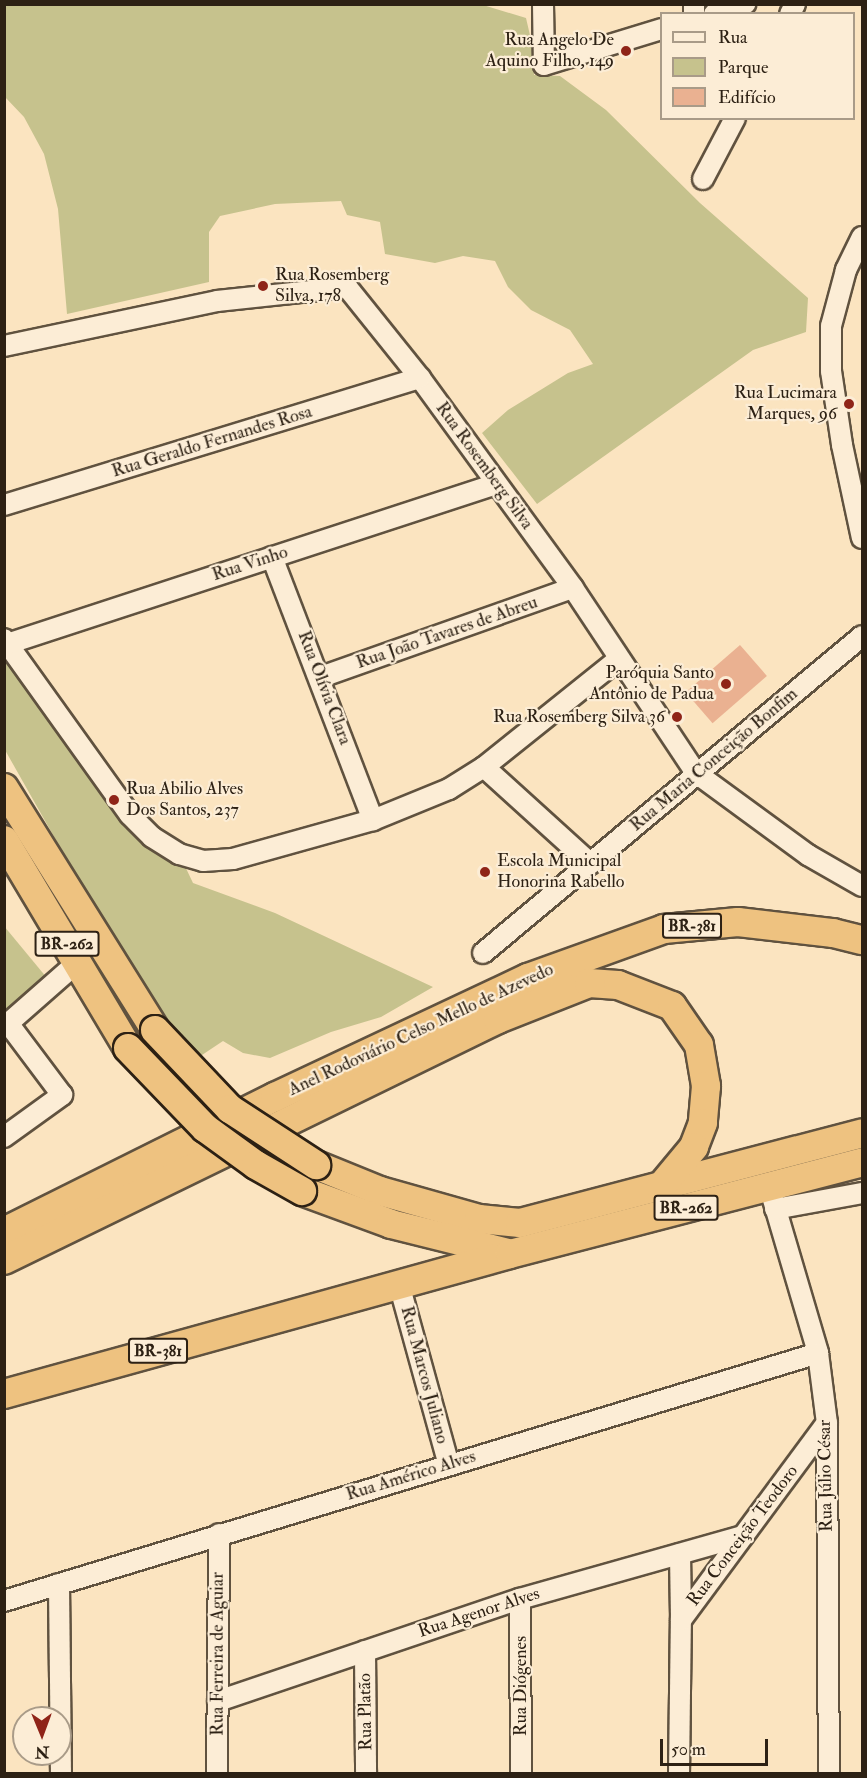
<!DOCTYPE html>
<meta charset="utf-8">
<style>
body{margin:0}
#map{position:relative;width:867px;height:1778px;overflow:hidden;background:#fbe4c0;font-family:"IM FELL Double Pica",serif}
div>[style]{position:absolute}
.green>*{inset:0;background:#c6c28d}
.building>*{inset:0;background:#eab191;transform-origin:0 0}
.roads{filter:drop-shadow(2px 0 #60523f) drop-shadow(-2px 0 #60523f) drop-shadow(0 2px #60523f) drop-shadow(0 -2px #60523f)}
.minor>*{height:20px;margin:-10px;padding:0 10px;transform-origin:10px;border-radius:10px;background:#fcedd6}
.highway>*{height:28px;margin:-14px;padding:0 14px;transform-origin:14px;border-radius:14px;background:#eec280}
.bridges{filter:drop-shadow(2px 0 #2d2114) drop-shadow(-2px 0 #2d2114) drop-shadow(0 2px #2d2114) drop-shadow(0 -2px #2d2114)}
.highway-bridge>*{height:28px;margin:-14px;padding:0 14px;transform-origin:14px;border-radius:14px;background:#eec280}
.dots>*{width:16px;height:16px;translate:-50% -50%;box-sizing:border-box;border:3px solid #fcedd6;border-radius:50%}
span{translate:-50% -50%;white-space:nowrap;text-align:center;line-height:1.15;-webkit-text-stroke:4.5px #fcedd6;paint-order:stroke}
.shield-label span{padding:2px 4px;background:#fcedd6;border:2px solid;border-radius:4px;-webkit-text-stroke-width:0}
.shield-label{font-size:16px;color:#2d2114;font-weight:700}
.poi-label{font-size:18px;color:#2d2114}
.right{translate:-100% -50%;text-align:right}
.left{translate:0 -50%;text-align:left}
.street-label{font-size:18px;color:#2d2114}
.frame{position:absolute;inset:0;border:6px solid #2d2114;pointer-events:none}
.legend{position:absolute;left:660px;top:12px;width:195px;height:108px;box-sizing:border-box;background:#fcedd6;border:2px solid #a99b88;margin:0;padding:8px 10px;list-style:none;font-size:18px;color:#2d2114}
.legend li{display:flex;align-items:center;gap:12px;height:30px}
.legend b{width:30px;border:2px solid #a99b88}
.north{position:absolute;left:12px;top:1706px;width:60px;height:60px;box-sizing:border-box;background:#fcedd6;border:2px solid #a99b88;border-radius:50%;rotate:179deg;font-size:16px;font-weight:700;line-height:24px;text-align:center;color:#2d2114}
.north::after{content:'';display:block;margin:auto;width:21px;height:27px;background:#8f2418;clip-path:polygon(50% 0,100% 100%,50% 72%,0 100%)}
.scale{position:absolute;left:660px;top:1739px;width:108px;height:27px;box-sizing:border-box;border:3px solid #2d2114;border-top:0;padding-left:8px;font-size:18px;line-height:21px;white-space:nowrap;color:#2d2114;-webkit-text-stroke:4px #fcedd6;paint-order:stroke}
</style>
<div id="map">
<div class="green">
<i style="clip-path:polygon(5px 5px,483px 5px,526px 18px,535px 57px,534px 75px,560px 76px,606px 110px,700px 203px,808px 298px,806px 332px,753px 350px,537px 504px,482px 433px,508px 410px,568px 373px,593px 364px,570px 330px,531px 310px,508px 287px,495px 261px,463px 256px,435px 263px,385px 254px,380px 222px,347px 215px,341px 201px,275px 204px,220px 216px,209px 232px,209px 282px,67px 314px,58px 209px,44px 154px,24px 117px,5px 97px)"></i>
<i style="clip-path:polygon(5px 658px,129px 831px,183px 862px,193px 883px,275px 913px,433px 987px,381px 1017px,331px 1032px,270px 1058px,243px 1053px,223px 1041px,196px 1059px,113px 941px,5px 750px)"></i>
<i style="clip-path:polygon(4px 926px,47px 978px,5px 1012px,4px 1012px)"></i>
</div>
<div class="building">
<i style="left:740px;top:645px;width:41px;height:72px;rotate:49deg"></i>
</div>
<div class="roads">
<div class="minor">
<i style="left:543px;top:4px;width:61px;rotate:89.1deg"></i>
<i style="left:544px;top:65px;width:123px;rotate:-17deg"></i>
<i style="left:694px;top:4px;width:10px;rotate:90deg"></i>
<i style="left:714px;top:14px;width:33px;rotate:-18deg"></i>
<i style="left:790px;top:14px;width:11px;rotate:-63deg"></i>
<i style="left:703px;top:179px;width:69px;rotate:-62.3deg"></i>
<i style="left:862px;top:237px;width:37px;rotate:116deg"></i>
<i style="left:846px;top:270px;width:58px;rotate:105deg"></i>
<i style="left:831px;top:326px;width:45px;rotate:90deg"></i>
<i style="left:831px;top:371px;width:75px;rotate:81.5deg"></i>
<i style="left:842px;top:445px;width:95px;rotate:77.9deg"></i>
<i style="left:4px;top:346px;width:218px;rotate:-11.9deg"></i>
<i style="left:217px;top:301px;width:131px;rotate:-6.1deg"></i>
<i style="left:347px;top:287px;width:117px;rotate:51.3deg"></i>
<i style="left:420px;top:378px;width:260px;rotate:53.9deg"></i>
<i style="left:573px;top:588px;width:222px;rotate:56.4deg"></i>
<i style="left:696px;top:773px;width:139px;rotate:36.2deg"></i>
<i style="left:808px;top:855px;width:62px;rotate:29.9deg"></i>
<i style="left:4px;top:505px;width:435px;rotate:-17deg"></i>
<i style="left:272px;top:557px;width:282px;rotate:69deg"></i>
<i style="left:4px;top:639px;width:216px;rotate:54.4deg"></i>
<i style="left:130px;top:815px;width:31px;rotate:45deg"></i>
<i style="left:152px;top:837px;width:32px;rotate:32deg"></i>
<i style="left:179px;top:854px;width:25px;rotate:16deg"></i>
<i style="left:203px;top:861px;width:30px;rotate:-4deg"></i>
<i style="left:233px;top:859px;width:145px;rotate:-15.6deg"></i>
<i style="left:373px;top:820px;width:82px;rotate:-22.2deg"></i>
<i style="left:449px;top:789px;width:41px;rotate:-32.2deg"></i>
<i style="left:484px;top:767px;width:173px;rotate:-38.7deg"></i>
<i style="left:4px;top:645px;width:518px;rotate:-18.12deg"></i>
<i style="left:321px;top:677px;width:267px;rotate:-19.5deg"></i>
<i style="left:484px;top:767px;width:144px;rotate:42.2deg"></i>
<i style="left:483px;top:953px;width:494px;rotate:-39.9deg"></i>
<i style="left:4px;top:1027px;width:98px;rotate:-41.3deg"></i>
<i style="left:4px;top:1137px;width:72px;rotate:-35.9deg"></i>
<i style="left:62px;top:1095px;width:90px;rotate:-126.9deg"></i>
<i style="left:769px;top:1186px;width:174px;rotate:73.6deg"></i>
<i style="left:818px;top:1353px;width:71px;rotate:82.7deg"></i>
<i style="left:827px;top:1423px;width:351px;rotate:89.7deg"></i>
<i style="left:775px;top:1209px;width:88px;rotate:-10.4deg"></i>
<i style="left:399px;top:1284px;width:188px;rotate:74.6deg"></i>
<i style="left:680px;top:1554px;width:66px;rotate:89.1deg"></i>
<i style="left:59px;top:1584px;width:190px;rotate:89.4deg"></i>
<i style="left:520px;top:1599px;width:175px;rotate:89.7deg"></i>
<i style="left:4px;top:1601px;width:851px;rotate:-16.94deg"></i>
<i style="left:365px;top:1651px;width:123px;rotate:89.5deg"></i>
<i style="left:218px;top:1701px;width:319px;rotate:-18.7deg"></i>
<i style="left:520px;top:1599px;width:232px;rotate:-15.8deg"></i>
<i style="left:217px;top:1774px;width:240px;rotate:-89.5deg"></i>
<i style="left:679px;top:1774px;width:154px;rotate:-89.3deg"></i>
<i style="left:681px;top:1620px;width:245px;rotate:-53.5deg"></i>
</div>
<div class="highway">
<i style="left:4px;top:788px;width:285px;rotate:58deg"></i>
<i style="left:4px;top:840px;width:242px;rotate:59.2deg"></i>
<i style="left:316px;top:1165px;width:69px;rotate:22.1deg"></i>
<i style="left:380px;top:1191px;width:103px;rotate:15.8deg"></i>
<i style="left:479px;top:1219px;width:41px;rotate:5.6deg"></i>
<i style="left:520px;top:1223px;width:354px;rotate:-14.7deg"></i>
<i style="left:302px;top:1191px;width:95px;rotate:20.3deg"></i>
<i style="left:391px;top:1224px;width:121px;rotate:13.9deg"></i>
<i style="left:4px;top:1232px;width:303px;rotate:-26.5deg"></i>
<i style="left:275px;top:1097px;width:280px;rotate:-25.2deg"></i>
<i style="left:528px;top:978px;width:145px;rotate:-19.8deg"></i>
<i style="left:664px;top:929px;width:74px;rotate:-5.4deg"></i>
<i style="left:738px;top:922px;width:96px;rotate:6.6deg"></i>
<i style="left:833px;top:933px;width:30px;rotate:14deg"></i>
<i style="left:4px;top:1260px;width:550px;rotate:-26.01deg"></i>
<i style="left:498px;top:1019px;width:98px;rotate:-21.6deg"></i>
<i style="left:589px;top:983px;width:29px;rotate:4deg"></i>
<i style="left:618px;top:985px;width:58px;rotate:21.3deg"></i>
<i style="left:672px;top:1006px;width:47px;rotate:55.3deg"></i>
<i style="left:699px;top:1045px;width:42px;rotate:80.3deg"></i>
<i style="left:706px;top:1086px;width:37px;rotate:95deg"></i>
<i style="left:703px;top:1123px;width:26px;rotate:111deg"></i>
<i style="left:694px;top:1147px;width:53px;rotate:129.7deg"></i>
<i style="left:4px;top:1394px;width:525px;rotate:-15.47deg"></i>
<i style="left:510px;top:1254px;width:364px;rotate:-14.6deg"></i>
</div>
</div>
<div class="bridges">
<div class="highway-bridge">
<i style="left:155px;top:1030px;width:109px;rotate:46.5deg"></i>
<i style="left:230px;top:1109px;width:103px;rotate:33.1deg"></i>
<i style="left:128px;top:1048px;width:111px;rotate:46.1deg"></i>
<i style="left:205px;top:1128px;width:63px;rotate:36deg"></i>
<i style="left:256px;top:1165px;width:53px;rotate:29.5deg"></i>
</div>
</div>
<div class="dots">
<i style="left:626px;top:51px;background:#8f2418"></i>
<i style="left:263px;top:286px;background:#8f2418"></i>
<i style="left:849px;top:404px;background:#8f2418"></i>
<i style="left:726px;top:684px;background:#8f2418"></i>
<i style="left:677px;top:717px;background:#8f2418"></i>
<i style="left:114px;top:800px;background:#8f2418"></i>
<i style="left:485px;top:872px;background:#8f2418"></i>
</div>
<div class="shield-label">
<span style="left:692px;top:926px">BR-381</span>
<span style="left:67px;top:944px">BR-262</span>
<span style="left:686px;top:1208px">BR-262</span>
<span style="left:158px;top:1351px">BR-381</span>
</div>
<div class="poi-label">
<span class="right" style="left:614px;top:51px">Rua Angelo De<br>Aquino Filho, 149</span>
<span class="left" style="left:275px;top:286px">Rua Rosemberg<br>Silva, 178</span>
<span class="right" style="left:837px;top:404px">Rua Lucimara<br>Marques, 96</span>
<span class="right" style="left:714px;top:684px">Paróquia Santo<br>Antônio de Padua</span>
<span class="right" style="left:665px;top:717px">Rua Rosemberg Silva 36</span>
<span class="left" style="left:126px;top:800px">Rua Abilio Alves<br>Dos Santos, 237</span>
<span class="left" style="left:497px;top:872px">Escola Municipal<br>Honorina Rabello</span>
</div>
<div class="street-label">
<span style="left:212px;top:442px;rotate:-17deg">Rua Geraldo Fernandes Rosa</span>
<span style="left:484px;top:466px;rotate:54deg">Rua Rosemberg Silva</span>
<span style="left:250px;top:564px;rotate:-18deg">Rua Vinho</span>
<span style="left:447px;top:633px;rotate:-19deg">Rua João Tavares de Abreu</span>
<span style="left:324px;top:688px;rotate:69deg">Rua Olívia Clara</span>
<span style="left:714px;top:760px;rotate:-40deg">Rua Maria Conceição Bonfim</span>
<span style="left:421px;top:1030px;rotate:-25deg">Anel Rodoviário Celso Mello de Azevedo</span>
<span style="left:424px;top:1375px;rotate:75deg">Rua Marcos Juliano</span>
<span style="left:411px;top:1476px;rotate:-17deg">Rua Américo Alves</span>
<span style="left:826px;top:1476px;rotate:-91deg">Rua Júlio César</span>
<span style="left:743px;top:1536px;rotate:-53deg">Rua Conceição Teodoro</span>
<span style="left:479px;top:1613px;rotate:-18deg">Rua Agenor Alves</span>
<span style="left:218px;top:1654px;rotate:-90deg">Rua Ferreira de Aguiar</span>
<span style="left:521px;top:1686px;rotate:-90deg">Rua Diógenes</span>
<span style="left:366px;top:1712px;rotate:-91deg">Rua Platão</span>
</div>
<div class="frame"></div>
<ul class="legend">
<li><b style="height:8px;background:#fcedd6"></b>Rua</li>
<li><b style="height:16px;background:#c6c28d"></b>Parque</li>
<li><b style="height:16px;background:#eab191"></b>Edifício</li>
</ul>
<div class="north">N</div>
<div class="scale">50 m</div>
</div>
